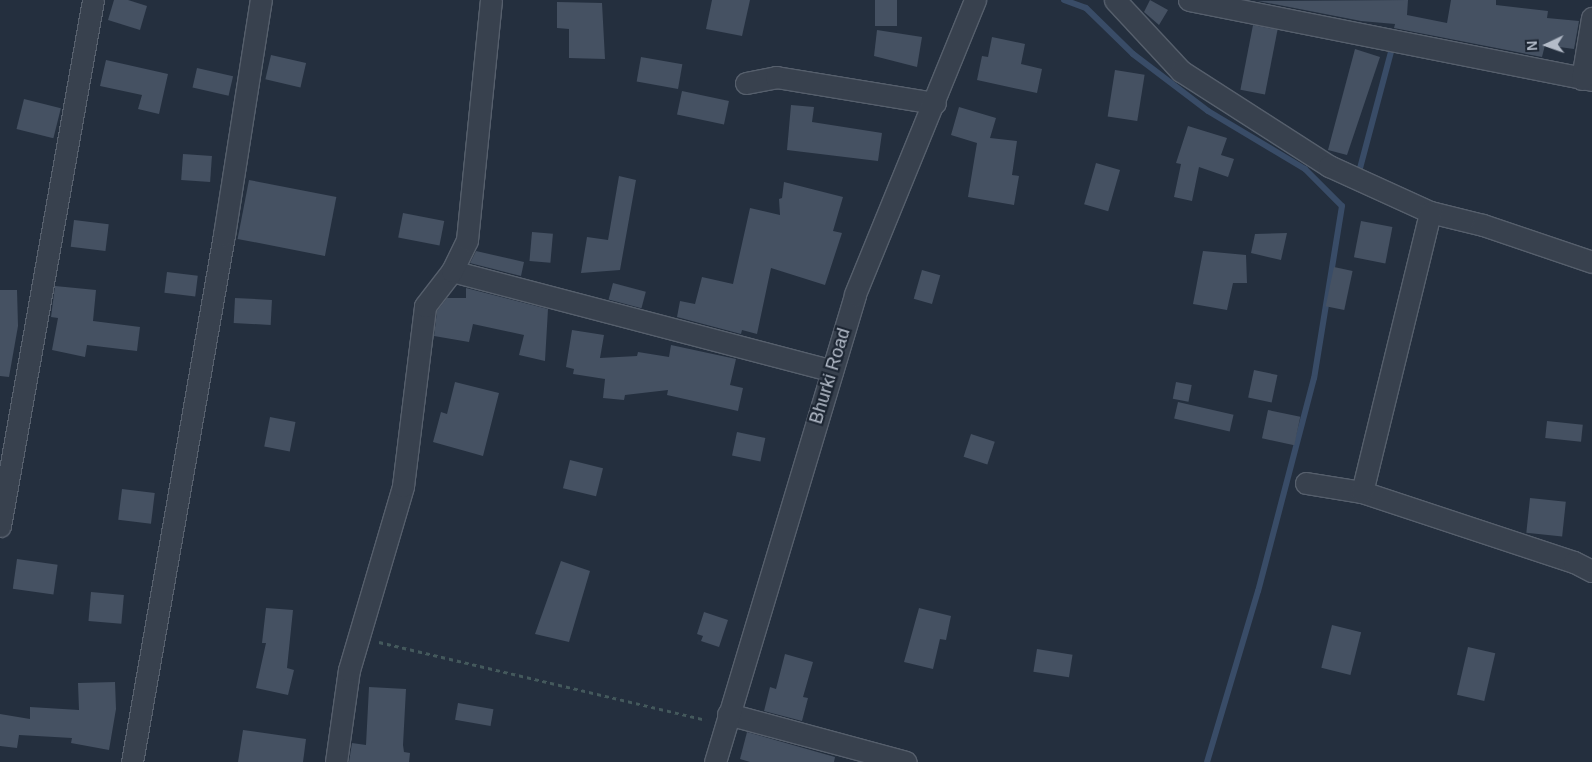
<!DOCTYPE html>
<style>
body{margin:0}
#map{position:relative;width:1592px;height:762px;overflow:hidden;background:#242f3e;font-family:Helvetica,sans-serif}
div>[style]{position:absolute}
.stream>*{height:6px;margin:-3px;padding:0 3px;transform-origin:3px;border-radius:3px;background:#394c67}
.building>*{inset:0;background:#455162;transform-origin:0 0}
.path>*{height:3px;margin-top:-1.5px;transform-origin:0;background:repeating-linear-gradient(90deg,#44595c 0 4px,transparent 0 8px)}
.roads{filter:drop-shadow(1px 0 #565f6c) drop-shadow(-1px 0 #565f6c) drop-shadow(0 1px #565f6c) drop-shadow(0 -1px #565f6c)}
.street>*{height:21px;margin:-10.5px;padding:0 10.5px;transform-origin:10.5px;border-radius:10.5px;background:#38414e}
span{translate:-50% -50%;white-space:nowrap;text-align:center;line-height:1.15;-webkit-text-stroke:4.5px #1d2633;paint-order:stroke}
.street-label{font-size:18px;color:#b4bcc9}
.north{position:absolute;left:1522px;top:20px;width:50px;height:50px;-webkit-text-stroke:4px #1d2633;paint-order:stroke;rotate:267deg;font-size:14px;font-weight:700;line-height:20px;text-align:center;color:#b4bcc9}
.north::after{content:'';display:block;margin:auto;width:18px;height:22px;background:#b4bcc9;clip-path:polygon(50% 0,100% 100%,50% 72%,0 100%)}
</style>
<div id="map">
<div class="stream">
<i style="left:1064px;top:0;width:23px;rotate:20deg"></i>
<i style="left:1086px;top:8px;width:66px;rotate:44.4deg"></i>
<i style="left:1133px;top:54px;width:94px;rotate:37.2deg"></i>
<i style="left:1208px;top:111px;width:113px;rotate:30.9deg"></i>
<i style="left:1305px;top:169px;width:52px;rotate:45deg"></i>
<i style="left:1342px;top:206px;width:174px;rotate:99.2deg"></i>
<i style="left:1314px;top:378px;width:220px;rotate:104.7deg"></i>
<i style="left:1258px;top:591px;width:178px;rotate:106.6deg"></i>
<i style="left:1359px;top:172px;width:124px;rotate:-75.1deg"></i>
</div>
<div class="building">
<i style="clip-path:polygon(114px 0,128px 0,147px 6px,140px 30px,108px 20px)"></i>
<i style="clip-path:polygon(712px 0,750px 0,742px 36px,706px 29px)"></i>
<i style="left:875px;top:0;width:22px;height:26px"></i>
<i style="clip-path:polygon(1150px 0,1168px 10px,1159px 25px,1144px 12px)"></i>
<i style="clip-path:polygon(1408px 0,1407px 15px,1447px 23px,1451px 0,1496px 0,1496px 5px,1548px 11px,1547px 18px,1579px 21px,1574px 49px,1545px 45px,1542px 57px,1394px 28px,1395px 24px,1361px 21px,1258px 1px)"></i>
<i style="clip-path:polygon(557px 2px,602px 3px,605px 59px,569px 58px,569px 29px,557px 28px)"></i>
<i style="left:1253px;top:25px;width:25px;height:66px;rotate:11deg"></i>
<i style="clip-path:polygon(877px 30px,922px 37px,917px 67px,874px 56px)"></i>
<i style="clip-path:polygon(992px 37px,1025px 44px,1021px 64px,1042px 69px,1037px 93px,977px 80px,982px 56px,988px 57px)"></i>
<i style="clip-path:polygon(1355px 49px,1380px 57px,1347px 155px,1328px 150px)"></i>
<i style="left:271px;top:55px;width:36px;height:25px;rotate:13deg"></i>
<i style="left:641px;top:57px;width:42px;height:25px;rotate:10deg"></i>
<i style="clip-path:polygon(106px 60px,168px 74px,159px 114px,138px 109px,142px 95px,100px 86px)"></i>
<i style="left:197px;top:68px;width:37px;height:20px;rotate:13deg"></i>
<i style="left:1115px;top:70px;width:30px;height:47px;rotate:9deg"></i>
<i style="left:682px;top:91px;width:48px;height:24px;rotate:12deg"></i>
<i style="left:24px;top:99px;width:38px;height:31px;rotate:14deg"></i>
<i style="clip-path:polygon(791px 105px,814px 107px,812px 122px,882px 133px,878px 161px,787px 150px)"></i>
<i style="clip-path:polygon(959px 107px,996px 118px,990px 138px,1017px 141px,1012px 175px,1019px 176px,1014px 205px,968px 197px,977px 143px,951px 135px)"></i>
<i style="clip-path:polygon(1188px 126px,1227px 138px,1221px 155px,1234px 159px,1228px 177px,1199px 167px,1192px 201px,1174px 197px,1181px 164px,1176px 163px)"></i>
<i style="left:183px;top:154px;width:29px;height:26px;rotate:4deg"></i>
<i style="left:1096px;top:163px;width:25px;height:43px;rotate:16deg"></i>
<i style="clip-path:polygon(619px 176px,636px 180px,620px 270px,581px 273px,587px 237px,608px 240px)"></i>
<i style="left:249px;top:180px;width:89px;height:60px;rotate:11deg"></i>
<i style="clip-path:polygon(784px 182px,843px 197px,833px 231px,842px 233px,825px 285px,771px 268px,757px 334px,742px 330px,741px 334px,677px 317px,680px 301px,695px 304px,702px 277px,733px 284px,750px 208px,780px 215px,779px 199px,782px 198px)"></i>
<i style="left:403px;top:213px;width:42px;height:25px;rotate:11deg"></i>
<i style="left:74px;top:220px;width:35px;height:27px;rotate:7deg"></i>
<i style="left:1361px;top:221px;width:32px;height:37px;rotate:11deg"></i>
<i style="left:532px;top:232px;width:21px;height:29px;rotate:5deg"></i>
<i style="clip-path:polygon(1287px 233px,1281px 260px,1251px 253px,1255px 234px)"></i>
<i style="clip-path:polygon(476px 251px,524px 262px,521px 276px,470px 263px)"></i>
<i style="clip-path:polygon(1203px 251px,1246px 255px,1247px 283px,1233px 283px,1227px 310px,1193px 304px)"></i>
<i style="left:1334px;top:267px;width:19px;height:40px;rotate:12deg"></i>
<i style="left:922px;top:270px;width:19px;height:30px;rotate:16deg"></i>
<i style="left:167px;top:272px;width:31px;height:21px;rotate:7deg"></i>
<i style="left:613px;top:283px;width:34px;height:17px;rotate:15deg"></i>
<i style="clip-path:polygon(55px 286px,96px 290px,93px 321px,140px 327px,137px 351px,87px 345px,85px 357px,52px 350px,58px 318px,51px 317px)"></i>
<i style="clip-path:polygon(466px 288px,548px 309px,545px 361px,519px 355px,524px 335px,473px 324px,469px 342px,434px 336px,437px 311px,447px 298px,466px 298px)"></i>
<i style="clip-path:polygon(0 290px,17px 290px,18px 326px,9px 377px,0 376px)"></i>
<i style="left:235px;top:298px;width:37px;height:25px;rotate:3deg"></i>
<i style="clip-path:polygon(572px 330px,604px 335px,600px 358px,637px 356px,638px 352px,669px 357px,671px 345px,736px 359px,730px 385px,743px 388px,738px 411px,667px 395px,668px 390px,625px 395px,624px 400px,603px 398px,605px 379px,573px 374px,574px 369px,566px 367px)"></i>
<i style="left:1254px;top:370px;width:24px;height:28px;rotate:12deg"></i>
<i style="clip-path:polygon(455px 382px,499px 393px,483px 456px,433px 442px,441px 412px,447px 414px)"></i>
<i style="left:1176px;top:382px;width:16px;height:17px;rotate:11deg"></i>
<i style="left:1178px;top:402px;width:57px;height:17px;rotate:13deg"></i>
<i style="left:1268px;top:410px;width:33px;height:29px;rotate:12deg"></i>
<i style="left:270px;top:417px;width:26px;height:30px;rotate:11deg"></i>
<i style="left:1547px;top:421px;width:36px;height:17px;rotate:6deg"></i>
<i style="left:737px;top:432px;width:29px;height:24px;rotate:12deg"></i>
<i style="left:971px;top:434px;width:25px;height:24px;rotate:18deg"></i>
<i style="left:570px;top:460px;width:34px;height:29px;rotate:14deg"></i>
<i style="left:122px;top:489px;width:33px;height:31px;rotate:7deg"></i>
<i style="left:1530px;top:498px;width:36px;height:35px;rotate:6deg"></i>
<i style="left:17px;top:559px;width:41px;height:30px;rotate:8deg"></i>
<i style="clip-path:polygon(561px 561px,590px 571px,569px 642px,535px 634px)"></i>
<i style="left:91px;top:592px;width:33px;height:29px;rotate:5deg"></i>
<i style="clip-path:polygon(266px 608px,293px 610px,287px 668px,294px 670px,288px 695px,256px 688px,266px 643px,262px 643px)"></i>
<i style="clip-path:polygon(919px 608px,951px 616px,946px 640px,940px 639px,933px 669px,904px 662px)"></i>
<i style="clip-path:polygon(704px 612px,728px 620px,719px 647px,701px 641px,703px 636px,697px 634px)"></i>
<i style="left:1332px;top:625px;width:30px;height:44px;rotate:14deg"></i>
<i style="left:1468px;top:647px;width:28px;height:49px;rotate:13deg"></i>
<i style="left:1037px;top:649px;width:36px;height:23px;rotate:9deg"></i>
<i style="clip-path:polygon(785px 654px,813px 662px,803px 697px,808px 698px,802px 721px,764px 711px,770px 687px,776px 689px)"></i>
<i style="clip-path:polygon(115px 682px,116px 709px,109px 750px,71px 743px,72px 738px,19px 735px,17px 748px,0 746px,0 714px,30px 719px,30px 707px,79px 710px,78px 683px)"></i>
<i style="clip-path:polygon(369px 687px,406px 689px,403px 745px,404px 752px,410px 753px,409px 762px,349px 762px,352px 743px,366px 745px)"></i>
<i style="left:458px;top:703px;width:36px;height:17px;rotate:10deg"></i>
<i style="clip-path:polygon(243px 730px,306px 739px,303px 762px,238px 762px)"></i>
<i style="clip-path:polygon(747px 732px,835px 757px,834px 762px,750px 762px,740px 759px)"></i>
</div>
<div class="path">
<i style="left:379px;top:642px;width:336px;rotate:13.4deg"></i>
</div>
<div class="roads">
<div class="street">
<i style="left:1115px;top:0;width:97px;rotate:47.1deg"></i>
<i style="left:1181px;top:71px;width:176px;rotate:32.7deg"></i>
<i style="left:1329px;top:166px;width:111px;rotate:24.5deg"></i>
<i style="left:1430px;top:212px;width:55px;rotate:13.8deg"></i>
<i style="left:1483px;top:225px;width:115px;rotate:18.7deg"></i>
<i style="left:1189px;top:0;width:411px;rotate:11.2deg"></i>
<i style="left:1582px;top:79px;width:62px;rotate:-80.7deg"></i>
<i style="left:746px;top:83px;width:31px;rotate:-11deg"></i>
<i style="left:776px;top:77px;width:161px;rotate:9.3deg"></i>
<i style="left:452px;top:271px;width:393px;rotate:14.7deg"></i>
<i style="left:1306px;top:483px;width:57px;rotate:9.1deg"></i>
<i style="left:1362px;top:492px;width:223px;rotate:18.3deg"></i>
<i style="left:1574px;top:562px;width:20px;rotate:27deg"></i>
<i style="left:1362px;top:492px;width:288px;rotate:-76.3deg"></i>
<i style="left:0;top:526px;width:534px;rotate:-79.97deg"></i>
<i style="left:728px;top:714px;width:184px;rotate:15.1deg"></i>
<i style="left:132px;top:762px;width:535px;rotate:-80.1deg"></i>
<i style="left:224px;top:235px;width:238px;rotate:-81.1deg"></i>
<i style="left:336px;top:762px;width:93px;rotate:-82deg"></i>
<i style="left:349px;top:670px;width:192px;rotate:-73.6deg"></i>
<i style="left:403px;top:486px;width:181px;rotate:-83deg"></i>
<i style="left:425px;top:306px;width:44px;rotate:-52.4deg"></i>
<i style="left:452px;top:271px;width:34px;rotate:-64deg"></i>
<i style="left:467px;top:240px;width:241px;rotate:-84.3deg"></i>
<i style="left:715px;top:762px;width:488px;rotate:-73.3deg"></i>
<i style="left:855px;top:294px;width:318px;rotate:-67.8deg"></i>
</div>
</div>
<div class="street-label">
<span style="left:830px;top:376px;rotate:-73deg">Bhurki Road</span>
</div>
<div class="north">N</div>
</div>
